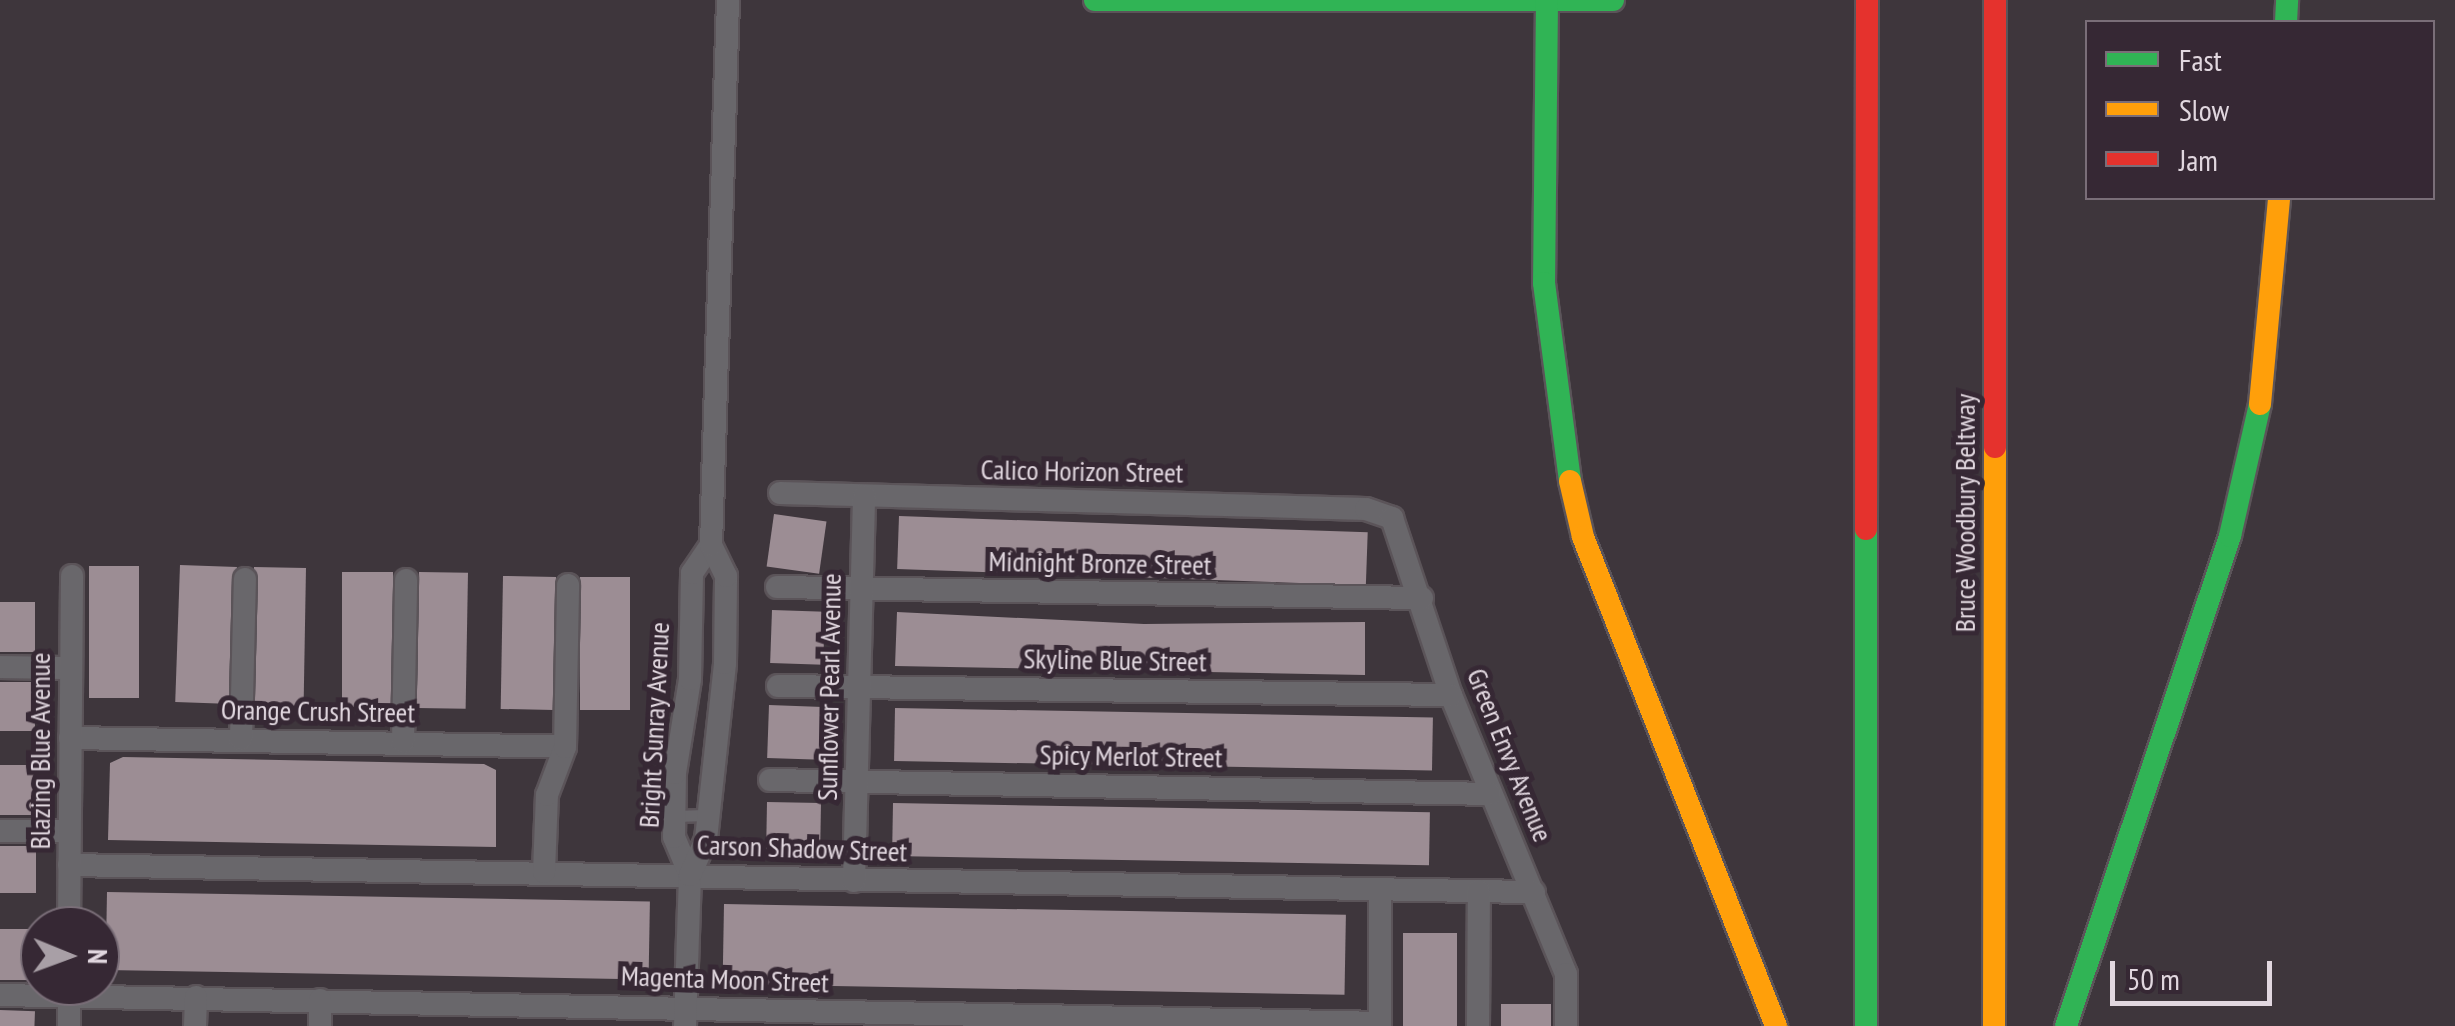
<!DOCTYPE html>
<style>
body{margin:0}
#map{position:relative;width:2455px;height:1026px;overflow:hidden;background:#3e363c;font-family:"PT Sans Narrow",sans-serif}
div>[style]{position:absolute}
.building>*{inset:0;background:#9c8d94;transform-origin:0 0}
.roads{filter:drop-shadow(2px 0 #5b5459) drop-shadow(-2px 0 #5b5459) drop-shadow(0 2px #5b5459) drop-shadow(0 -2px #5b5459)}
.lane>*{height:11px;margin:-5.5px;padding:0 5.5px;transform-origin:5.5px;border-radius:5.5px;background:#69676b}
.street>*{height:22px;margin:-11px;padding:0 11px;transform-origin:11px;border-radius:11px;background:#69676b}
.fast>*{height:22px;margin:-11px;padding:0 11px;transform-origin:11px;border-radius:11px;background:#30b455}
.slow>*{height:22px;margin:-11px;padding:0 11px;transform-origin:11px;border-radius:11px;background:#ff9f0a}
.jam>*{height:22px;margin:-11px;padding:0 11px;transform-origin:11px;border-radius:11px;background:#e5322d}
span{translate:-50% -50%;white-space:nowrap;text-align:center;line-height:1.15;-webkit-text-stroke:10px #362834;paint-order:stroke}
.street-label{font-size:28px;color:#e1d7df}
.legend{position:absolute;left:2085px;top:20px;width:350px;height:180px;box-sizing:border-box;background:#362834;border:2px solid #7a6e78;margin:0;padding:12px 18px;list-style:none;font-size:30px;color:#e1d7df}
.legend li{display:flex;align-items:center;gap:20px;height:50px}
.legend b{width:50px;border:2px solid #7a6e78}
.north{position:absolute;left:20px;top:906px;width:100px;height:100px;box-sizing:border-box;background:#362834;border:2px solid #7a6e78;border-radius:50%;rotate:91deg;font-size:28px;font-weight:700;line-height:40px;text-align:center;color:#e1d7df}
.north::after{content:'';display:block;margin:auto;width:35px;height:45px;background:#a89fa6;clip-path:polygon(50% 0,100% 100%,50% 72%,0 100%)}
.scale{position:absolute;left:2110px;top:961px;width:162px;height:45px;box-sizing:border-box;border:5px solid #e1d7df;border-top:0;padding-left:12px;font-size:30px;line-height:35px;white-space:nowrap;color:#e1d7df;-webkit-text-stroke:8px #362834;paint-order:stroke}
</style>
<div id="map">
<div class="building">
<i style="left:774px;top:514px;width:53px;height:53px;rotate:8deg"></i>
<i style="left:899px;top:516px;width:469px;height:53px;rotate:2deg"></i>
<i style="left:180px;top:565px;width:57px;height:137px;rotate:2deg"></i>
<i style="left:89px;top:566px;width:50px;height:132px"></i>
<i style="left:254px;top:567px;width:52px;height:138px;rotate:1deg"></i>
<i style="left:342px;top:572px;width:51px;height:135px"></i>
<i style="left:419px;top:572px;width:49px;height:136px;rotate:1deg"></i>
<i style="left:503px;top:576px;width:53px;height:133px;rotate:1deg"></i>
<i style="left:580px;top:577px;width:50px;height:133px"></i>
<i style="left:0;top:602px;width:35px;height:50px"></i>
<i style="left:772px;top:610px;width:53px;height:53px;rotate:2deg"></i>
<i style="clip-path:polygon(897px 612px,1144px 624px,1365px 622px,1365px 675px,895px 666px)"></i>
<i style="left:0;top:682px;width:35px;height:49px"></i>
<i style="left:769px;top:705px;width:54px;height:53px;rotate:2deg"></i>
<i style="left:895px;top:708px;width:538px;height:53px;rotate:1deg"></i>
<i style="clip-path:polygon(123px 757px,484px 764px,496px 770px,496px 847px,108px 840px,110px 763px)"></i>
<i style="left:0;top:765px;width:34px;height:50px"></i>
<i style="left:767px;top:802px;width:54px;height:52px;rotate:1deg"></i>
<i style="left:893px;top:803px;width:537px;height:53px;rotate:1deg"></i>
<i style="left:0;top:846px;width:36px;height:47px"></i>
<i style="left:107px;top:892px;width:543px;height:78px;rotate:1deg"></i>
<i style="left:724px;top:904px;width:622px;height:80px;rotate:1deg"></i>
<i style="left:0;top:929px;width:35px;height:51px"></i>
<i style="left:1403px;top:933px;width:54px;height:93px"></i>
<i style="left:1501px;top:1004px;width:50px;height:22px"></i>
<i style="left:0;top:1010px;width:35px;height:16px;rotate:2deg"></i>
</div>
<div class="roads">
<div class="lane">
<i style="left:674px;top:816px;width:32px;rotate:-2deg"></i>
</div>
<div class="street">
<i style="left:780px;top:493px;width:586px;rotate:1.56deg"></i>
<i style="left:1366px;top:509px;width:28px;rotate:19deg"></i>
<i style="left:1392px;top:518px;width:187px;rotate:71.6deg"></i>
<i style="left:1451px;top:695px;width:302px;rotate:67.6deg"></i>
<i style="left:1566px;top:974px;width:52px;rotate:90deg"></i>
<i style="left:777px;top:587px;width:645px;rotate:0.98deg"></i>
<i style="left:0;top:667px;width:70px;rotate:0.8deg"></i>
<i style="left:778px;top:686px;width:673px;rotate:0.77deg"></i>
<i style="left:70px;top:738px;width:495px;rotate:1deg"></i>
<i style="left:241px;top:739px;width:160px;rotate:-88.6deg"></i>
<i style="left:403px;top:742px;width:162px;rotate:-88.9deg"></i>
<i style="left:770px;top:780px;width:720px;rotate:1.11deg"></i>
<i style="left:0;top:831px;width:69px"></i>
<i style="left:69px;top:865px;width:1465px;rotate:1.06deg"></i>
<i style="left:544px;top:872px;width:77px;rotate:-87.8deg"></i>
<i style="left:547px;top:795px;width:51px;rotate:-69.4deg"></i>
<i style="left:565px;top:747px;width:162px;rotate:-88.9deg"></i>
<i style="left:690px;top:875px;width:41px;rotate:-112.8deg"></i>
<i style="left:674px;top:837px;width:64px;rotate:-89.1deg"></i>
<i style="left:675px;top:773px;width:95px;rotate:-80.9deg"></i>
<i style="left:690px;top:679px;width:106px;rotate:-88.9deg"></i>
<i style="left:692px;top:573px;width:34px;rotate:-56deg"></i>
<i style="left:854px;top:881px;width:385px;rotate:-88.5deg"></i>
<i style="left:69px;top:926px;width:350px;rotate:-89.5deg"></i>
<i style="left:0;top:995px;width:1380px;rotate:1.16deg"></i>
<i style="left:69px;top:1026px;width:40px;rotate:-90deg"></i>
<i style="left:195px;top:1026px;width:29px;rotate:-88deg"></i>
<i style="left:320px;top:1026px;width:26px;rotate:-90deg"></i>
<i style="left:685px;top:1026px;width:151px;rotate:-88.1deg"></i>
<i style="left:690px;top:875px;width:39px;rotate:-66deg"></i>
<i style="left:706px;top:839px;width:177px;rotate:-83.8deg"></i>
<i style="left:725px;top:663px;width:87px;rotate:-89.3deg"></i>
<i style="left:726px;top:576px;width:34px;rotate:-116deg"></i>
<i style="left:711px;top:545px;width:545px;rotate:-88.21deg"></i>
<i style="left:1380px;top:1026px;width:136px;rotate:-90deg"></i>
<i style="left:1478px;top:1026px;width:135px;rotate:-89.6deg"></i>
</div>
<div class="fast">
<i style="left:1095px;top:0;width:518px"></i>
<i style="left:1547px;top:0;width:283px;rotate:90.6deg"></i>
<i style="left:1544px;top:283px;width:200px;rotate:82.5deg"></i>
<i style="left:2286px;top:22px;width:22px;rotate:-87deg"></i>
<i style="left:1866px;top:1026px;width:497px;rotate:-90deg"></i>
<i style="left:2066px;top:1026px;width:517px;rotate:-71.49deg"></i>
<i style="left:2230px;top:536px;width:135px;rotate:-77.2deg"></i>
</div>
<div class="slow">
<i style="left:2260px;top:404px;width:207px;rotate:-84.7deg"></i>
<i style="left:1570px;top:481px;width:57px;rotate:76.9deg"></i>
<i style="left:1583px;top:537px;width:526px;rotate:68.46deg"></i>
<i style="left:1994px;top:1026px;width:579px;rotate:-89.9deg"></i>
</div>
<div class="jam">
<i style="left:1995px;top:447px;width:447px;rotate:-90deg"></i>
<i style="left:1866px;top:529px;width:529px;rotate:-89.89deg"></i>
</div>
</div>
<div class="street-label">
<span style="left:1082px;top:471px;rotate:1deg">Calico Horizon Street</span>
<span style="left:1965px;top:513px;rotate:-90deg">Bruce Woodbury Beltway</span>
<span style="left:1100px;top:563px;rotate:1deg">Midnight Bronze Street</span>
<span style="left:1115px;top:660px;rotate:1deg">Skyline Blue Street</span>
<span style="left:829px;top:687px;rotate:-89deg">Sunflower Pearl Avenue</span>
<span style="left:318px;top:711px;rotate:1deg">Orange Crush Street</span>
<span style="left:654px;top:725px;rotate:-87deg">Bright Sunray Avenue</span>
<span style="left:40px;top:751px;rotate:-90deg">Blazing Blue Avenue</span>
<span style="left:1510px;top:755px;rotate:68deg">Green Envy Avenue</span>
<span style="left:1131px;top:756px;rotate:1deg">Spicy Merlot Street</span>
<span style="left:802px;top:848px;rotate:2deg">Carson Shadow Street</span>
<span style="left:725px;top:979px;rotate:2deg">Magenta Moon Street</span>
</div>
<ul class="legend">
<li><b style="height:12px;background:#30b455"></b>Fast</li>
<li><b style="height:12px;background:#ff9f0a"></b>Slow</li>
<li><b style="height:12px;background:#e5322d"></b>Jam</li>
</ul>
<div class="north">N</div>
<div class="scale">50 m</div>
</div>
